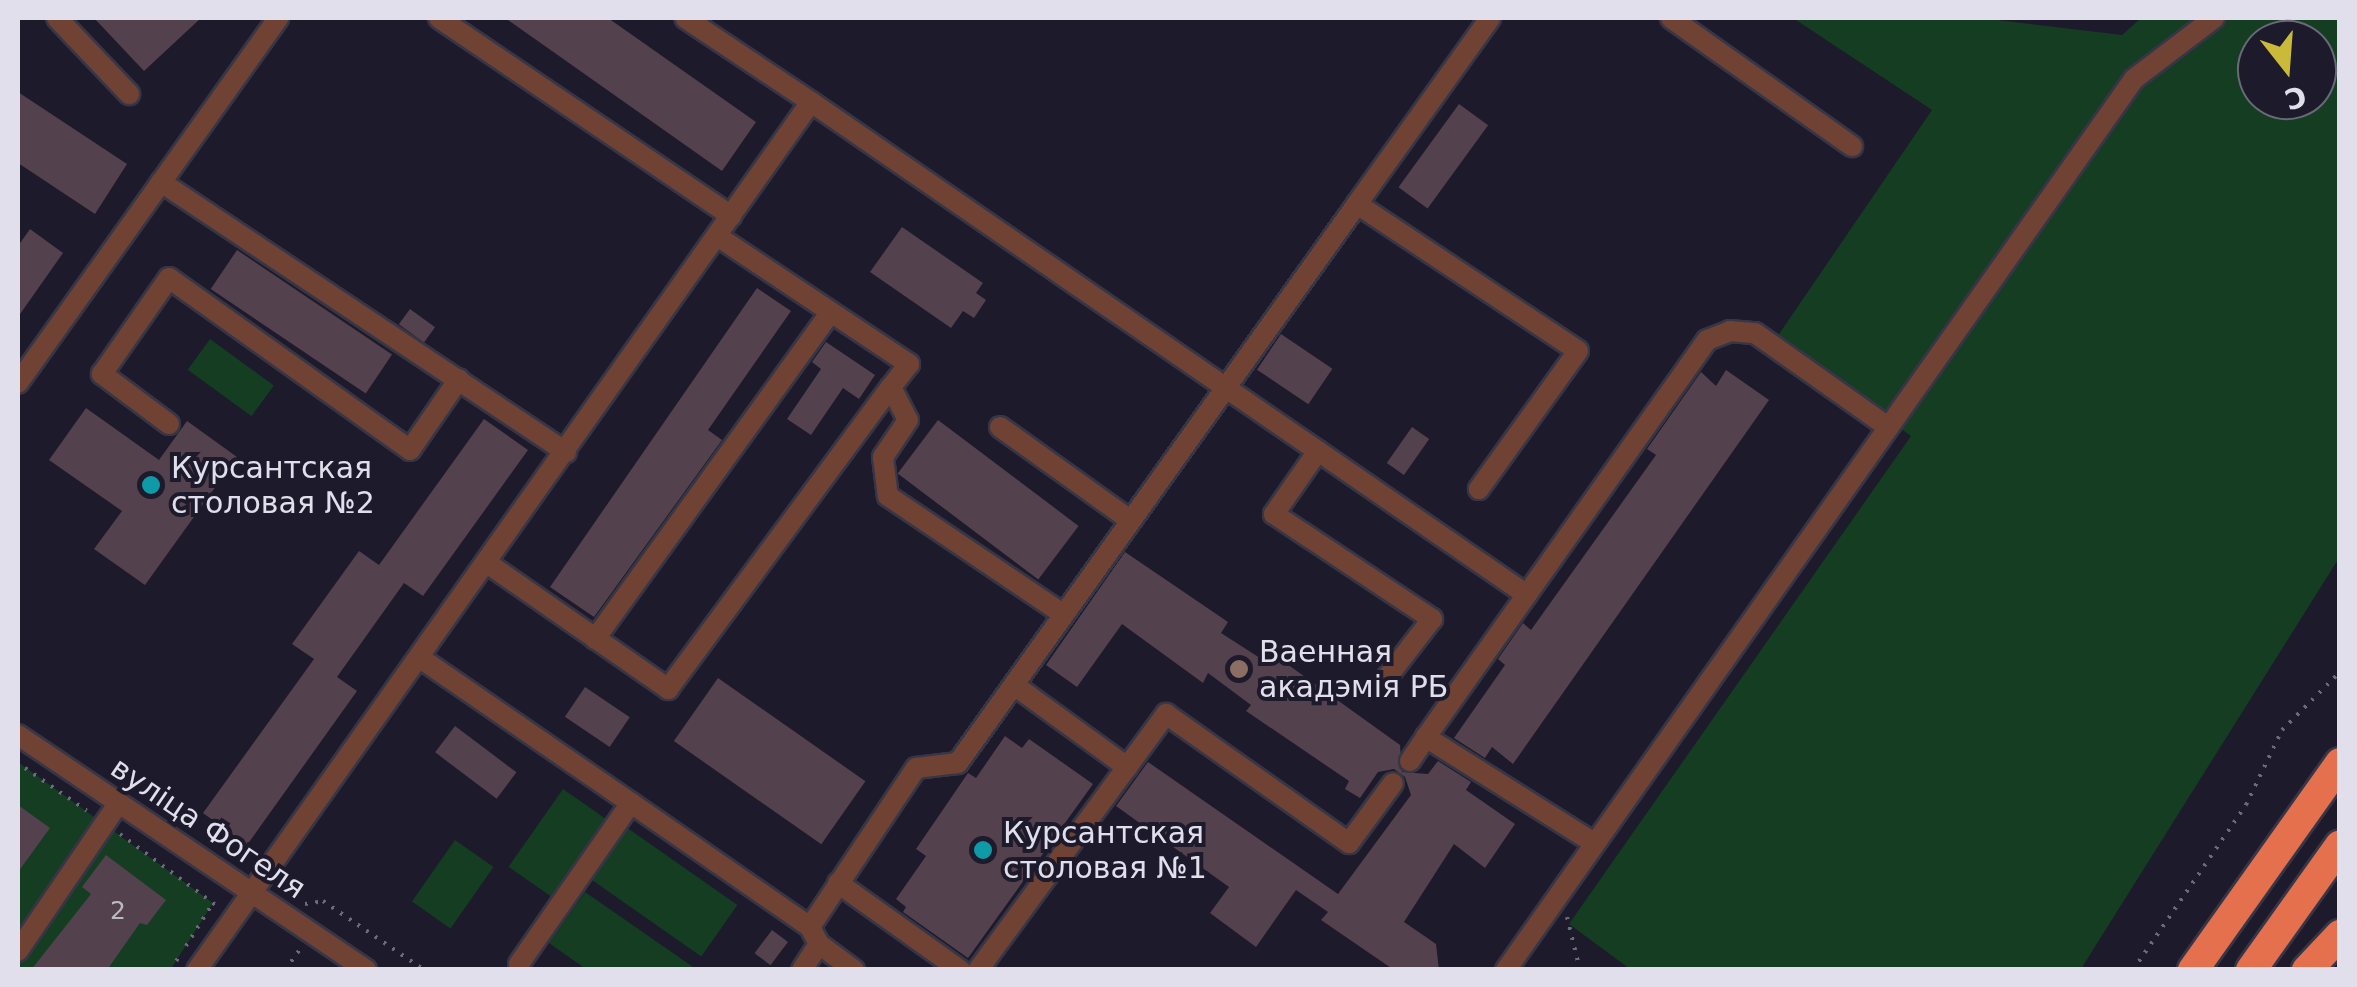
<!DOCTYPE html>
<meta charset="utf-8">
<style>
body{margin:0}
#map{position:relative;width:2357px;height:987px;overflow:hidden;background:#1c1a2b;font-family:"DejaVu Sans",sans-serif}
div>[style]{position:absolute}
.green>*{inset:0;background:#143d22;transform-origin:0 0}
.building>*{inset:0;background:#53414e;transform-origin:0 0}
.path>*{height:4px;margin-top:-2px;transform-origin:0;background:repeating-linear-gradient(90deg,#6c6b79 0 2.5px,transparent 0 10.5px)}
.roads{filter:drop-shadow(2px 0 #373646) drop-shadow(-2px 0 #373646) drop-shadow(0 2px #373646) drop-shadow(0 -2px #373646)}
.minor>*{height:20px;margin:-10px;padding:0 10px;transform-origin:10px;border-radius:10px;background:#704234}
.highway>*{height:30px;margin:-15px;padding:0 15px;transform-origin:15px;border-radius:15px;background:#e4704e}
.dots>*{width:28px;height:28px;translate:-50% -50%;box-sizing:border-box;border:5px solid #1c1a2b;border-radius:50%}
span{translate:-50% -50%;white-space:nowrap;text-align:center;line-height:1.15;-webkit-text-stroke:8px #1c1a2b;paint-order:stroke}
.number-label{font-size:25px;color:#bdb8c4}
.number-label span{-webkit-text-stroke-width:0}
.poi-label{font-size:30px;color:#e0dfeb}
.left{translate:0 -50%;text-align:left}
.street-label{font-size:30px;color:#e0dfeb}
.frame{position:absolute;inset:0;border:20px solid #e0dfeb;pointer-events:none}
.north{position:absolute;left:2237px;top:20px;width:100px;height:100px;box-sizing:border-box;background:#1c1a2b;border:2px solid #6a6978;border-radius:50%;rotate:163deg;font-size:28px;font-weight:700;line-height:40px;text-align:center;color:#e0dfeb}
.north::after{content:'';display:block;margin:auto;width:35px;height:45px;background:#cbba39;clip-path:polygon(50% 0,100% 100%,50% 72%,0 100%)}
</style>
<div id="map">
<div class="green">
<i style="clip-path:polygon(evenodd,1793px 18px,1981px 18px,2122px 35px,2141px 18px,2339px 18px,2339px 558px,2081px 969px,1630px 969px,1569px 924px,1911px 436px,1777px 337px,1932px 110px,1793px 18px,2257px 40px,2317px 40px,2317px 100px,2257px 100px,2257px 40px)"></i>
<i style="left:210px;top:339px;width:79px;height:38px;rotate:36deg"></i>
<i style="clip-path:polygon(18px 762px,213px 903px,171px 969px,18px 969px)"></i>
<i style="left:563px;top:789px;width:55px;height:95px;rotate:35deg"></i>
<i style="left:626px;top:827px;width:136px;height:63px;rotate:35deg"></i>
<i style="left:455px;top:840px;width:47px;height:75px;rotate:35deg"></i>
<i style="clip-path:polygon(585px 892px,696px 969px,586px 969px,549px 943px)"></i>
</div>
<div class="building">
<i style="clip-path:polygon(94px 18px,201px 18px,144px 71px)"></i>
<i style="clip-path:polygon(505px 18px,608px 18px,756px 122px,722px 171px)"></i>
<i style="clip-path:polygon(18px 92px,127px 164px,95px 214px,18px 163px)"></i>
<i style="left:1459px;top:104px;width:36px;height:103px;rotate:36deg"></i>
<i style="clip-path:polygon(902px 227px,983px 283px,976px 293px,986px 300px,974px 318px,963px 311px,951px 328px,870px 272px)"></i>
<i style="clip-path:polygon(30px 229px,63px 253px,18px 317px,18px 246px)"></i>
<i style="left:237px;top:250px;width:187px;height:47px;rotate:34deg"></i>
<i style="clip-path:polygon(757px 288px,791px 311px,708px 430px,722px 440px,594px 617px,550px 587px)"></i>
<i style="left:410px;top:309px;width:31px;height:19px;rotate:36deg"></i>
<i style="left:1281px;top:334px;width:62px;height:43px;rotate:34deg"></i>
<i style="clip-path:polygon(826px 342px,875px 375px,859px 399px,843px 388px,811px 435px,787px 419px,821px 369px,812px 362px)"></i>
<i style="clip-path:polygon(1726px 370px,1769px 400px,1513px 764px,1492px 747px,1485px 758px,1454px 738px,1505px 665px,1498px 659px,1523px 623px,1531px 630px,1656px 455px,1647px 449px,1701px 372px,1716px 386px)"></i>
<i style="clip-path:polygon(86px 408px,159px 460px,187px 421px,237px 457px,145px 585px,94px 549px,122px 511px,49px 460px)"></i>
<i style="clip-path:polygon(484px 419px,528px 450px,423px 596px,404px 583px,337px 677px,357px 691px,247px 845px,203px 813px,314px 659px,292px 644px,359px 551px,379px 565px)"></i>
<i style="left:938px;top:420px;width:176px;height:67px;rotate:37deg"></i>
<i style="left:1412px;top:427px;width:21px;height:44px;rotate:35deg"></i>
<i style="clip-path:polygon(1125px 552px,1228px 622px,1221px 633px,1260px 658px,1266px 649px,1400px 745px,1402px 772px,1428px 774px,1438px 761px,1471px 782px,1466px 790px,1515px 824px,1485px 868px,1454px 844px,1404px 922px,1436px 944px,1439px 970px,1394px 970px,1321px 920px,1328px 912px,1296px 890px,1256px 947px,1210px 913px,1229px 887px,1116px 806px,1148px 762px,1338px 894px,1411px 795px,1405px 777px,1394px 769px,1378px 772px,1360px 798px,1345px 789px,1349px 781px,1246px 711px,1251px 705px,1208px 673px,1203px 683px,1122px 624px,1077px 687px,1046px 665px)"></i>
<i style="left:718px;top:678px;width:180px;height:77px;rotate:35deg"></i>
<i style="left:585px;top:687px;width:54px;height:36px;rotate:34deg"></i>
<i style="left:455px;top:726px;width:77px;height:33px;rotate:37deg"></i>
<i style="clip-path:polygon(1005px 736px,1022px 748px,1029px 739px,1093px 784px,968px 958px,903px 912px,906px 907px,896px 899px,926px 856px,916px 849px,968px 773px,976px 778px)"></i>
<i style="clip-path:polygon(18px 805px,50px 828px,18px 872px)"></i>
<i style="clip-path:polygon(106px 855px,166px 900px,147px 925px,140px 923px,107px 970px,31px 970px,91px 894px,82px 887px)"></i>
<i style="left:772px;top:930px;width:20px;height:29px;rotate:37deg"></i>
</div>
<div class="path">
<i style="left:25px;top:768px;width:75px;rotate:34.7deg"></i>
<i style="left:120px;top:834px;width:121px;rotate:36.6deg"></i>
<i style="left:305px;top:904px;width:18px;rotate:-9deg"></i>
<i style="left:323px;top:901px;width:122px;rotate:34.3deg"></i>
<i style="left:1567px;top:917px;width:55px;rotate:76.2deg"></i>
<i style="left:186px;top:946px;width:51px;rotate:-57.9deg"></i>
<i style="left:171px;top:970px;width:14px;rotate:-60deg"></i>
<i style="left:285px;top:970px;width:27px;rotate:-54deg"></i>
<i style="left:2133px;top:970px;width:200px;rotate:-55.6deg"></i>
<i style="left:2246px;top:805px;width:83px;rotate:-64.4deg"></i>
<i style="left:2282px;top:730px;width:82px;rotate:-45deg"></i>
</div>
<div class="roads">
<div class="minor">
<i style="left:57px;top:18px;width:105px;rotate:46.5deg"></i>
<i style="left:439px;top:18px;width:353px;rotate:34.1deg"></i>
<i style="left:1671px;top:18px;width:222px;rotate:35.3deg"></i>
<i style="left:811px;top:102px;width:869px;rotate:34.55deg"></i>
<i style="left:161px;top:182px;width:487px;rotate:33.7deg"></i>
<i style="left:1357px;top:204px;width:229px;rotate:-54.4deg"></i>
<i style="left:717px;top:236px;width:231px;rotate:33.7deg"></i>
<i style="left:909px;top:364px;width:29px;rotate:128deg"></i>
<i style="left:891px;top:387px;width:37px;rotate:63deg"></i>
<i style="left:908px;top:420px;width:45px;rotate:124deg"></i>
<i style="left:883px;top:457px;width:39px;rotate:83deg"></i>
<i style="left:888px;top:496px;width:211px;rotate:34deg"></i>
<i style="left:18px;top:383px;width:448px;rotate:-54.5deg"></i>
<i style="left:169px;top:424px;width:84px;rotate:-143.3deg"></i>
<i style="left:102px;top:374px;width:117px;rotate:-55.1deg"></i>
<i style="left:169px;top:278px;width:296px;rotate:35.5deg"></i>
<i style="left:410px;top:450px;width:86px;rotate:-55.4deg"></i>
<i style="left:1000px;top:427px;width:160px;rotate:35.6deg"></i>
<i style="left:1318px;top:451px;width:77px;rotate:124.9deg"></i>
<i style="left:1274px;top:514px;width:190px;rotate:33.6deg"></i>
<i style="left:1432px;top:619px;width:77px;rotate:127.6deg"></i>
<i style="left:487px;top:563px;width:221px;rotate:34.8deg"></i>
<i style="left:668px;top:689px;width:375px;rotate:-53.6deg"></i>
<i style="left:595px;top:639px;width:403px;rotate:-54.2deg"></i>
<i style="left:420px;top:658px;width:256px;rotate:34.5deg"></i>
<i style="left:1014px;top:685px;width:140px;rotate:36deg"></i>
<i style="left:18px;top:735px;width:420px;rotate:34deg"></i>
<i style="left:1410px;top:761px;width:29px;rotate:-56deg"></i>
<i style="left:1594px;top:843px;width:199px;rotate:-147.8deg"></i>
<i style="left:1426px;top:737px;width:486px;rotate:-54.7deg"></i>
<i style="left:1707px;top:340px;width:25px;rotate:-21deg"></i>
<i style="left:1730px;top:331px;width:25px;rotate:5deg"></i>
<i style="left:1755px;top:333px;width:163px;rotate:35.3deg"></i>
<i style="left:838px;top:883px;width:150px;rotate:35.5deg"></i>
<i style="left:819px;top:944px;width:44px;rotate:36.6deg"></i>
<i style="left:18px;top:951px;width:178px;rotate:-55.8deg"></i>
<i style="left:519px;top:964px;width:196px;rotate:-55.2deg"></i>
<i style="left:631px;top:803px;width:218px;rotate:34.7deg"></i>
<i style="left:810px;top:927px;width:191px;rotate:-56.3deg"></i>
<i style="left:916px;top:768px;width:42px;rotate:-6.8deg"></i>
<i style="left:958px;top:763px;width:687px;rotate:-54.48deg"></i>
<i style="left:1357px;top:204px;width:265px;rotate:33.6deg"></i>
<i style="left:1578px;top:351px;width:170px;rotate:125.7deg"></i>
<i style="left:197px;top:970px;width:1063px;rotate:-54.73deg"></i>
<i style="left:811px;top:102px;width:151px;rotate:-146.3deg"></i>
<i style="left:802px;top:970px;width:31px;rotate:-57deg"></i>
<i style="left:819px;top:944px;width:19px;rotate:-118deg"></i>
<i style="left:978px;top:970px;width:318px;rotate:-53.7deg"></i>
<i style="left:1166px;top:714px;width:224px;rotate:35.2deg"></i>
<i style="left:1349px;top:843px;width:74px;rotate:-53.7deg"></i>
<i style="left:1506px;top:970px;width:1090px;rotate:-54.82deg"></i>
<i style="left:2134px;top:79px;width:101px;rotate:-37.3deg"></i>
</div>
<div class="highway">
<i style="left:2193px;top:970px;width:254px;rotate:-54.6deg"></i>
<i style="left:2251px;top:970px;width:153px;rotate:-54.5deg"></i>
<i style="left:2307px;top:970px;width:48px;rotate:-46.7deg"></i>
</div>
</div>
<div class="dots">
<i style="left:151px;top:485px;background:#0f9aa8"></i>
<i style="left:1239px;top:669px;background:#8d6e63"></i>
<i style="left:983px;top:850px;background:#0f9aa8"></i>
</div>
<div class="number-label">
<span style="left:118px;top:911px">2</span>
</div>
<div class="poi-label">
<span class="left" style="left:171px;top:485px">Курсантская<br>столовая №2</span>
<span class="left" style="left:1259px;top:669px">Ваенная<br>акадэмія РБ</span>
<span class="left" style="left:1003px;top:850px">Курсантская<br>столовая №1</span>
</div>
<div class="street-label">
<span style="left:208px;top:828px;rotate:34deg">вуліца Фогеля</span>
</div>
<div class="frame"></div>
<div class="north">С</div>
</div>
